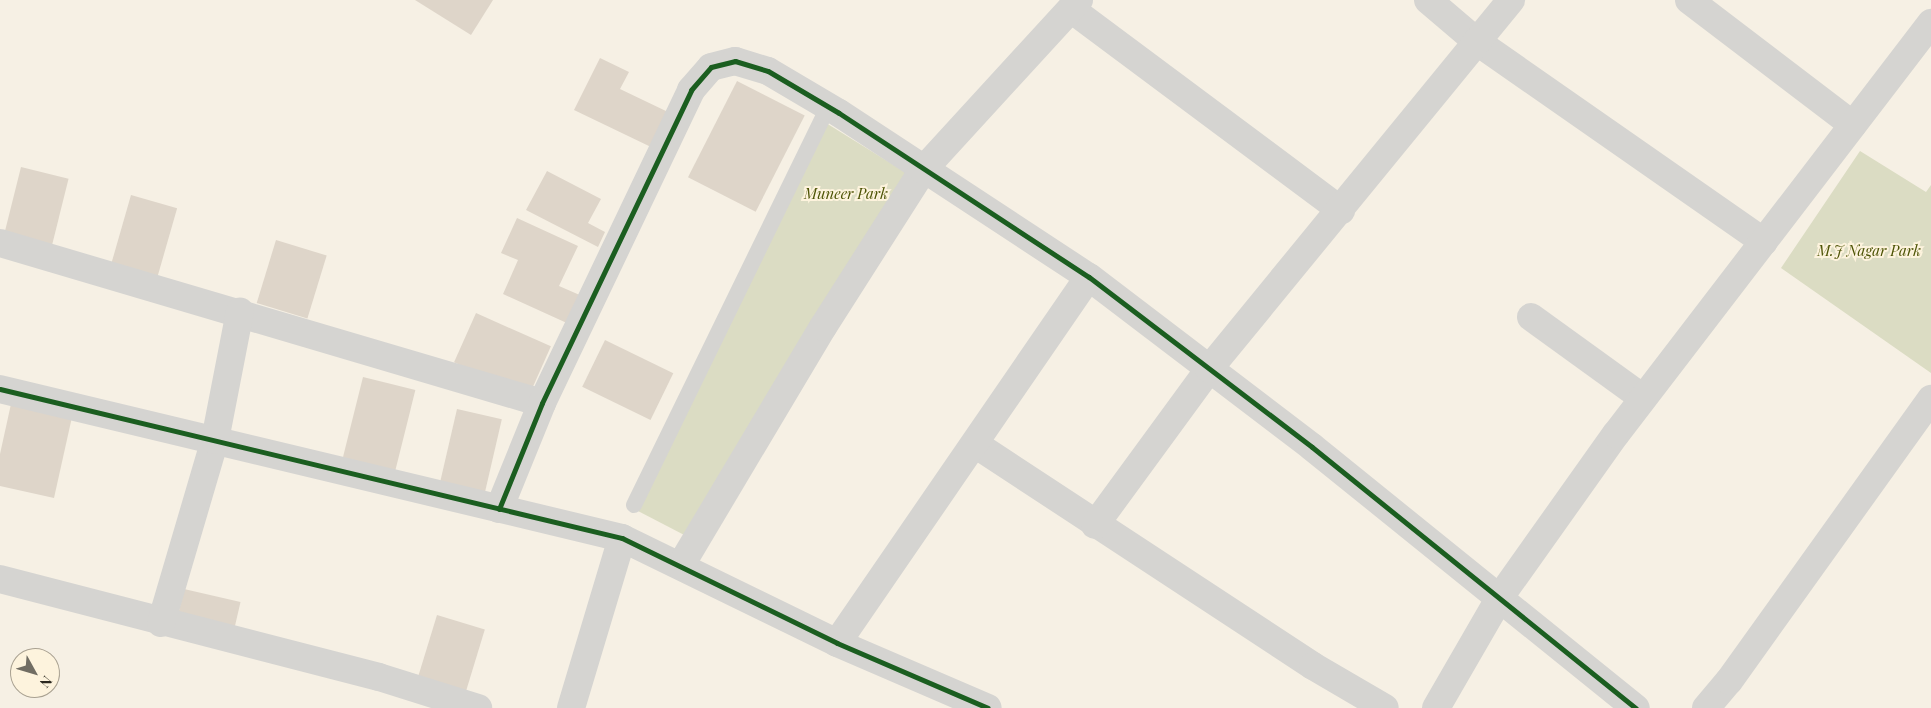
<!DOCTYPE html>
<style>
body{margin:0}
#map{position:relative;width:1931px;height:708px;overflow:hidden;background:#f6f0e4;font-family:"Playfair Display",serif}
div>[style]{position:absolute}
.green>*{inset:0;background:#dbdcc3}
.building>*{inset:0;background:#ded5c9;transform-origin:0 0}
.service>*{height:16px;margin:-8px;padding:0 8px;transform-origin:8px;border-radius:8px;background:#d5d4d1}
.minor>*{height:28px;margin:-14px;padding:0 14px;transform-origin:14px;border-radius:14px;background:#d5d4d1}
.cycleway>*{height:5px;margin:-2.5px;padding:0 2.5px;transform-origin:2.5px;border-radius:2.5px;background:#1b5e20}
span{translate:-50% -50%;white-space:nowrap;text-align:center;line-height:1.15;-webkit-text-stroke:4px #fdf3dd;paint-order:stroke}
.park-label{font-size:15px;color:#4c5304;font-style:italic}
.north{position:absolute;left:10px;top:648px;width:50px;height:50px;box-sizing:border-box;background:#fdf3dd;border:1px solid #a9a191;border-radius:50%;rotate:129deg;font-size:14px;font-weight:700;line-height:20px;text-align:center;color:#2a271e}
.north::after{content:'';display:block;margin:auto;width:18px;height:22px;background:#716d63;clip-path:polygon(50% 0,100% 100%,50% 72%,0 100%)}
</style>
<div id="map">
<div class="green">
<i style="clip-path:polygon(826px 123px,913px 177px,690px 538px,638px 511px)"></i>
<i style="clip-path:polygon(1860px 151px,1926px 192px,1931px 185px,1931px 373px,1781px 268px)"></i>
</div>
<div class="building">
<i style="clip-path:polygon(415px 0,493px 0,471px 35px)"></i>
<i style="clip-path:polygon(600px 58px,629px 72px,620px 89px,668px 112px,651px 147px,574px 110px)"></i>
<i style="left:737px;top:81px;width:76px;height:108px;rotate:27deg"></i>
<i style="left:21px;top:167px;width:49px;height:74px;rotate:14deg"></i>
<i style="clip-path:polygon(547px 171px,601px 199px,588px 223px,605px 232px,598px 247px,526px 210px)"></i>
<i style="left:131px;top:195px;width:48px;height:75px;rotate:16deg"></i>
<i style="clip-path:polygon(517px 218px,578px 246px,559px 286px,582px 296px,569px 324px,503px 294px,518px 260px,501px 253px)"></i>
<i style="left:276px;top:240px;width:53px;height:66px;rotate:17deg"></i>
<i style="left:476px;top:313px;width:82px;height:54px;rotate:24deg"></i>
<i style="left:605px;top:340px;width:76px;height:52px;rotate:26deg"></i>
<i style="left:363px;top:377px;width:54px;height:83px;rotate:14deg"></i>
<i style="clip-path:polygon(11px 404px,72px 417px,54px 498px,0 486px,0 454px)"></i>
<i style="left:457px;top:409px;width:46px;height:77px;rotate:13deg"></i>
<i style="left:184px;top:589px;width:58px;height:37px;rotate:13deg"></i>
<i style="left:437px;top:615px;width:50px;height:68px;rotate:17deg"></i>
</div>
<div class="service">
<i style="left:634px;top:505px;width:443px;rotate:-64deg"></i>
</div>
<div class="minor">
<i style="left:1428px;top:0;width:63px;rotate:40.5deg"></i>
<i style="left:1476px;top:41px;width:351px;rotate:34.9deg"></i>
<i style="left:1689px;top:0;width:206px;rotate:37.3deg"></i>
<i style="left:1071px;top:9px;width:337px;rotate:36.7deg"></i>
<i style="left:0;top:243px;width:565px;rotate:16.45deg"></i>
<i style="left:1531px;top:317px;width:138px;rotate:35.9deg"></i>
<i style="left:0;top:389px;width:640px;rotate:13.47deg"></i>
<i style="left:622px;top:538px;width:239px;rotate:26deg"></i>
<i style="left:837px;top:643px;width:164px;rotate:23.3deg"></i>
<i style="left:975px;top:444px;width:404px;rotate:33.3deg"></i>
<i style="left:1313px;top:666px;width:83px;rotate:30.3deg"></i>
<i style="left:499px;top:509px;width:114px;rotate:-67.9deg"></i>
<i style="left:542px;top:403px;width:347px;rotate:-64.5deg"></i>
<i style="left:691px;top:90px;width:30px;rotate:-49deg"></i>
<i style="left:711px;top:67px;width:25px;rotate:-14deg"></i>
<i style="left:735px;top:61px;width:34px;rotate:17deg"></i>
<i style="left:768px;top:71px;width:82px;rotate:30.6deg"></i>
<i style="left:839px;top:113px;width:299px;rotate:33.3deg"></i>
<i style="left:1089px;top:277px;width:280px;rotate:37.3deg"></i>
<i style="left:1312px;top:447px;width:416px;rotate:38.9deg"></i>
<i style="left:1095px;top:525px;width:193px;rotate:-53.8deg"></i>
<i style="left:1209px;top:369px;width:477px;rotate:-50.7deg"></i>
<i style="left:681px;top:565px;width:277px;rotate:-59.2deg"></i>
<i style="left:823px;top:327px;width:186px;rotate:-57.5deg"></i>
<i style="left:923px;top:170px;width:231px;rotate:-47.5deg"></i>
<i style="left:0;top:579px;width:391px;rotate:14.5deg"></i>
<i style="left:379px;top:677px;width:104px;rotate:17.4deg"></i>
<i style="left:161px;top:623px;width:191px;rotate:-73.6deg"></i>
<i style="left:215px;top:440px;width:131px;rotate:-79deg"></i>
<i style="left:837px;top:643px;width:444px;rotate:-55.5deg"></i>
<i style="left:571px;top:708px;width:177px;rotate:-73.3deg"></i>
<i style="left:1436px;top:708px;width:128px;rotate:-60deg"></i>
<i style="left:1500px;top:597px;width:200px;rotate:-54.6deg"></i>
<i style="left:1616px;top:434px;width:518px;rotate:-52.53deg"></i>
<i style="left:1706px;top:708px;width:35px;rotate:-50deg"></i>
<i style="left:1729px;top:681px;width:347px;rotate:-54.4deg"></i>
</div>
<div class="cycleway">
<i style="left:0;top:389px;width:640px;rotate:13.47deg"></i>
<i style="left:622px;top:538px;width:239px;rotate:26deg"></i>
<i style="left:837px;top:643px;width:164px;rotate:23.3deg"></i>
<i style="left:499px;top:509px;width:114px;rotate:-67.9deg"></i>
<i style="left:542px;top:403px;width:347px;rotate:-64.5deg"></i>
<i style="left:691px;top:90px;width:30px;rotate:-49deg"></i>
<i style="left:711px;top:67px;width:25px;rotate:-14deg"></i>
<i style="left:735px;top:61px;width:34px;rotate:17deg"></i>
<i style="left:768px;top:71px;width:82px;rotate:30.6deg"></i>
<i style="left:839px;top:113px;width:299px;rotate:33.3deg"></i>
<i style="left:1089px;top:277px;width:280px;rotate:37.3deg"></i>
<i style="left:1312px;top:447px;width:416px;rotate:38.9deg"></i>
</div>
<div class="park-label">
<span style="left:846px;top:194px">Muneer Park</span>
<span style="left:1869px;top:251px">M.J Nagar Park</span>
</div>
<div class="north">N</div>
</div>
